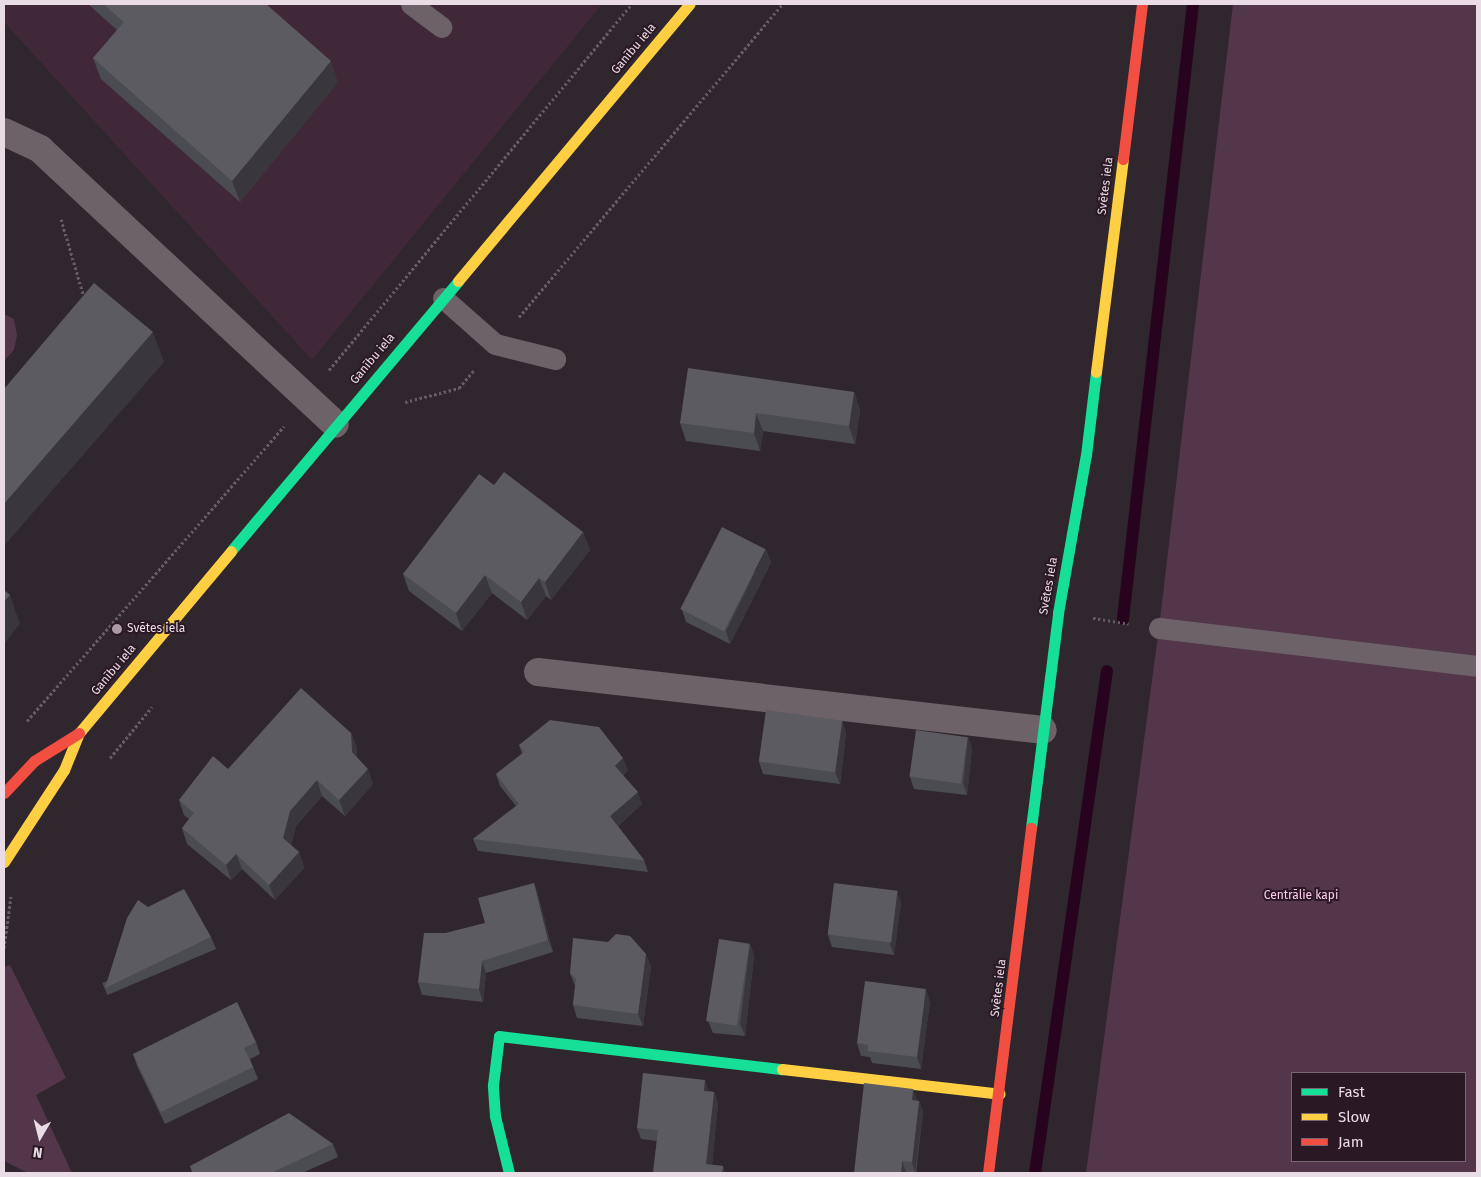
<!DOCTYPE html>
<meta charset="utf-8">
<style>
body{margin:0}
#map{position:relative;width:1481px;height:1177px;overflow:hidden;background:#30262d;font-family:"Fira Sans",sans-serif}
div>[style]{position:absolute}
.built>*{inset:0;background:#402838}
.green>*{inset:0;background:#53364a}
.stream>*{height:12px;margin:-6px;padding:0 6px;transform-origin:6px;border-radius:6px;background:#28031e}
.path>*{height:3px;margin-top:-1.5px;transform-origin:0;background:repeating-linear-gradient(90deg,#665d63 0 2.5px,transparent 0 5px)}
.lane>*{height:21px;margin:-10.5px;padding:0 10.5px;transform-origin:10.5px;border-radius:10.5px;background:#6c6268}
.street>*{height:28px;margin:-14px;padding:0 14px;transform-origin:14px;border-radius:14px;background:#6c6268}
.fast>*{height:11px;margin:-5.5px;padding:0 5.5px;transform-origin:5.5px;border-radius:5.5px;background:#16e098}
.slow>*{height:11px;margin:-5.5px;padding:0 5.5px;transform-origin:5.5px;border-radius:5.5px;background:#ffcf43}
.jam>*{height:11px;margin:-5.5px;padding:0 5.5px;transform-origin:5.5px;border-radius:5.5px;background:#f24e42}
.wall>*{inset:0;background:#4b4c51;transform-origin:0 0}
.shaded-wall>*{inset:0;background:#39363c}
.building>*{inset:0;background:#5c5b61;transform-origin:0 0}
.dots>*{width:14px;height:14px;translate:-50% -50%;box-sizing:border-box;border:2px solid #2b1825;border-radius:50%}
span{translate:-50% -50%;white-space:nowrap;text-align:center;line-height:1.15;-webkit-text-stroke:4px #2b1825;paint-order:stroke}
.street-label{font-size:12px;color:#eadce5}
.poi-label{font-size:12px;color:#eadce5}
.left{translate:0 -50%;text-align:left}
.park-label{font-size:12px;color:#fdcbec}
.frame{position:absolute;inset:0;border:5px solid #eadce5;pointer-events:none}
.legend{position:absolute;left:1291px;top:1072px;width:175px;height:90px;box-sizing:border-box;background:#2b1825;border:1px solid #776672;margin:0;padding:6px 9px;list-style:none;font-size:15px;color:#eadce5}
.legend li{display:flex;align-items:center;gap:10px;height:25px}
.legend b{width:25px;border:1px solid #776672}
.north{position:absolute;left:15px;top:1112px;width:50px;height:50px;-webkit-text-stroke:4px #2b1825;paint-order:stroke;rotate:188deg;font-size:14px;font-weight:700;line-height:20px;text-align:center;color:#eadce5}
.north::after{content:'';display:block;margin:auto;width:18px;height:22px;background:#eadce5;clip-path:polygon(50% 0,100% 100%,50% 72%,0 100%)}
</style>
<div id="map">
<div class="built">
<i style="clip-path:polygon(4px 4px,602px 4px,312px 360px,4px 22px)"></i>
</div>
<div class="green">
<i style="clip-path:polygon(evenodd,1233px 4px,1477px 4px,1477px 1173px,1086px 1173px,1159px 628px,1233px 4px,1292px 1073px,1465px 1073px,1465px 1161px,1292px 1161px,1292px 1073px)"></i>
<i style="clip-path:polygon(4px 314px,14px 319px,17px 335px,14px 350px,4px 361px)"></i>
<i style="clip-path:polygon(10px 965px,66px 1078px,36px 1095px,72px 1173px,28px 1173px,4px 1161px,4px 967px)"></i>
</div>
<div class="stream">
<i style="left:1123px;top:619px;width:619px;rotate:-83.51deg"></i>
<i style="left:1035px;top:1173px;width:507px;rotate:-81.84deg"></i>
</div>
<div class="path">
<i style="left:61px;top:219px;width:81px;rotate:73.6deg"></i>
<i style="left:519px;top:317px;width:409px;rotate:-49.9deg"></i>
<i style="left:329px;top:370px;width:475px;rotate:-50.4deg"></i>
<i style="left:405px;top:402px;width:56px;rotate:-14.5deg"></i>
<i style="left:459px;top:388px;width:23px;rotate:-50deg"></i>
<i style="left:1093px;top:618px;width:36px;rotate:9deg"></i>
<i style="left:27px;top:721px;width:391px;rotate:-48.9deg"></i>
<i style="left:110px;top:758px;width:66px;rotate:-50.5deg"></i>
<i style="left:4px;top:948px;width:52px;rotate:-82.3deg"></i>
</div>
<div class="lane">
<i style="left:411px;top:4px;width:38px;rotate:37deg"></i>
<i style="left:443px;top:298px;width:69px;rotate:41.5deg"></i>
<i style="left:495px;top:344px;width:62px;rotate:14deg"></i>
<i style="left:1159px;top:628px;width:320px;rotate:6.8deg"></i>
</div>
<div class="street">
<i style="left:4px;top:132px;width:40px;rotate:25deg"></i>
<i style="left:40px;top:149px;width:403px;rotate:43deg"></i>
<i style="left:538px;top:672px;width:508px;rotate:6.55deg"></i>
</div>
<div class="fast">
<i style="left:231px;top:551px;width:353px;rotate:-49.9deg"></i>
<i style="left:1031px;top:828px;width:217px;rotate:-82.8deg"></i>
<i style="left:1058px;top:613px;width:160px;rotate:-80deg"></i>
<i style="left:1086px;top:455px;width:84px;rotate:-83.1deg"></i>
<i style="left:509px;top:1173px;width:59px;rotate:-103.8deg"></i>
<i style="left:495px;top:1116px;width:31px;rotate:-94deg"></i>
<i style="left:493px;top:1085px;width:49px;rotate:-83deg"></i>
<i style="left:499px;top:1036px;width:285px;rotate:6.7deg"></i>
</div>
<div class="slow">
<i style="left:458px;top:281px;width:361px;rotate:-50.1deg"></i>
<i style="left:1096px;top:372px;width:215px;rotate:-82.8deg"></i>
<i style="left:4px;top:862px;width:110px;rotate:-56.9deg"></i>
<i style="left:64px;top:770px;width:40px;rotate:-68deg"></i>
<i style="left:79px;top:733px;width:237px;rotate:-50.1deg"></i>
<i style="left:782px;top:1069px;width:219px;rotate:6.5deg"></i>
</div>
<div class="jam">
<i style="left:1123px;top:159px;width:156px;rotate:-83deg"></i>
<i style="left:4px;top:793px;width:44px;rotate:-46.8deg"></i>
<i style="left:34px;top:761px;width:53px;rotate:-31.9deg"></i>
<i style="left:988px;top:1173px;width:348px;rotate:-82.9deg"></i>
</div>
<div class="wall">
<i style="clip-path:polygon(88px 4px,266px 4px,338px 82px,240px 202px,101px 79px,93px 58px,117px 30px)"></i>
<i style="clip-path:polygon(854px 392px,860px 410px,855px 444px,763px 431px,760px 451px,686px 441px,680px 423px)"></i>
<i style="clip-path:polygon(494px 485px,583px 532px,590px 550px,551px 600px,546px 596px,527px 620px,492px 593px,462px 631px,409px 591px,403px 574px)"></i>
<i style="clip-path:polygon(771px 562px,730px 644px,686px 622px,682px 610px)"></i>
<i style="clip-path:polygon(842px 721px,846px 733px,840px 784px,763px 774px,759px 762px)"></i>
<i style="clip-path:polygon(351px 733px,357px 749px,357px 758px,373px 784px,345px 816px,322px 796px,296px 826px,291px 845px,299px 852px,304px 868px,275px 900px,242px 869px,231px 880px,187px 844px,182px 828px,189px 819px,184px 815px,179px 800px,228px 769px)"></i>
<i style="clip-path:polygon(968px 737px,972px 749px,967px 795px,914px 789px,910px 777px)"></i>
<i style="clip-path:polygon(519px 745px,628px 770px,623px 775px,642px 804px,618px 826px,644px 860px,648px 872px,478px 851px,473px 839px,516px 806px,500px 786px,496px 774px,522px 754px)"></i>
<i style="clip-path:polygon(534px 883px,538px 895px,553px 952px,486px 973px,483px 1002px,422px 995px,418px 982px,446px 933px,485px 923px)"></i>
<i style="clip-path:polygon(901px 902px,894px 955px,832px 947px,828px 935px)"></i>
<i style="left:211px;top:937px;width:13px;height:118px;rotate:67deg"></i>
<i style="clip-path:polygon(750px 944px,754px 956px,745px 1036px,713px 1033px,708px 1021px)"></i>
<i style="clip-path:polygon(651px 966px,643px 1026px,577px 1018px,573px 1005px,575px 986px,570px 973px)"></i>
<i style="clip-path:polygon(930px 1001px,921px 1069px,872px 1063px,870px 1057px,861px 1056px,857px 1043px)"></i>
<i style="clip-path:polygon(256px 1042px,260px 1054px,250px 1059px,258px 1079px,165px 1124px,137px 1066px,133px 1054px)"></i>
<i style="clip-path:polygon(913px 1089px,917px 1101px,919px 1101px,923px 1112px,916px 1173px,906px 1172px,854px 1173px)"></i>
<i style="clip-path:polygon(709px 1091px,714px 1092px,718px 1104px,712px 1165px,723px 1166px,725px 1173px,653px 1173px,657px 1141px,641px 1139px,637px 1128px)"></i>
<i style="clip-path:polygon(333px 1144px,338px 1157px,302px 1173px,192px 1173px,190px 1166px)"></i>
</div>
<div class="shaded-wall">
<i style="clip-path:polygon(331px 61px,338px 82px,240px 202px,232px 181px)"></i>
<i style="clip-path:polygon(153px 332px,164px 362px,4px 546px,4px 504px)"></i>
<i style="clip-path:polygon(854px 392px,860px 410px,855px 444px,849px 426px)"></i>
<i style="clip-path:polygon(756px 413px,763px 431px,760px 451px,754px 433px)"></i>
<i style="clip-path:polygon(583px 532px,590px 550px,551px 600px,545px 582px)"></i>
<i style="clip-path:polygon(766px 549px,771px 562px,730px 644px,726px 631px)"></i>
<i style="clip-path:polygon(485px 575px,492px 593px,462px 631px,456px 613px)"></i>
<i style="clip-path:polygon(539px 578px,546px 596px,527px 620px,521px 602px)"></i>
<i style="clip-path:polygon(10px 595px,20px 624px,4px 644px,4px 602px)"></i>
<i style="clip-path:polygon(842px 721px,846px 733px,840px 784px,835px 772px)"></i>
<i style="clip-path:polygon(351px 733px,357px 749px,357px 768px,352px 752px)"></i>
<i style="clip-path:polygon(968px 737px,972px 749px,967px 795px,963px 783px)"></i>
<i style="clip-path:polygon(623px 758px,628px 770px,619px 778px,615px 766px)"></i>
<i style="clip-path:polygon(368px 769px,373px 784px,345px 816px,339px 800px)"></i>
<i style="clip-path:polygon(317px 780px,322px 796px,296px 826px,289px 854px,283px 838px,290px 811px)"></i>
<i style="clip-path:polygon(638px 792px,642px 804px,615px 828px,610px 816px)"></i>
<i style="clip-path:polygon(299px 852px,304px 868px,275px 900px,269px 885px)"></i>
<i style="clip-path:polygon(236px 854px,242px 869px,231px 880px,226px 865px)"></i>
<i style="clip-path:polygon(534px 883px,538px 895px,553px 952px,548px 940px)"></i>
<i style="clip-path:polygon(897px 891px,901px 902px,894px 955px,890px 944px)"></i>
<i style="clip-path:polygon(750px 944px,754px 956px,745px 1036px,740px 1024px)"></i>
<i style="clip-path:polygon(646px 954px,651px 966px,643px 1026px,638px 1014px)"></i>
<i style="clip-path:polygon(482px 961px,486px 973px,483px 1002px,479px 989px)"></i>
<i style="clip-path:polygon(926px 989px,930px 1001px,921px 1069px,917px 1057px)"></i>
<i style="clip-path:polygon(705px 1080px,709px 1092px,704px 1091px)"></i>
<i style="clip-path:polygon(913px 1089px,917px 1100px,916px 1111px,912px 1100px)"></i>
<i style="clip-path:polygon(714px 1092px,718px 1104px,711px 1173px,706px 1164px)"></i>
<i style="clip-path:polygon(919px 1101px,923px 1112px,915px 1173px,912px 1162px)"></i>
<i style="clip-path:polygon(902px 1161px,906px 1172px,906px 1173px,901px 1173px)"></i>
<i style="clip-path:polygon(723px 1166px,725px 1173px,722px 1173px)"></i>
</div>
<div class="building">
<i style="clip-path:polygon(103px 4px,266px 4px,331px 61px,232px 181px,93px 58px,124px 22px)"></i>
<i style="clip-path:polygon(94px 283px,153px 332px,4px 504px,4px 389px)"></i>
<i style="clip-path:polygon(688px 368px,854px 392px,849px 426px,756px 413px,754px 433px,680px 423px)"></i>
<i style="clip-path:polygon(504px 472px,583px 532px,545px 582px,539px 578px,521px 602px,485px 575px,456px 613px,403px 574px,479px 474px,494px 485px)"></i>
<i style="left:722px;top:527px;width:49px;height:92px;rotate:27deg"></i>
<i style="clip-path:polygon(4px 590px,10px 595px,4px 602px)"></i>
<i style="clip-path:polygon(301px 688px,351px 733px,352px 752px,368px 769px,339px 800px,317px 780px,290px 811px,283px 838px,299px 852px,269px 885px,236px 854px,226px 865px,182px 828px,194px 813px,179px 800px,213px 756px,228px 769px)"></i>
<i style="left:766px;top:710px;width:77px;height:52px;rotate:8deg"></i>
<i style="clip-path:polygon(550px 720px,599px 727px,623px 758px,615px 766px,638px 792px,610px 816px,644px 860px,473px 839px,519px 804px,496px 774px,524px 752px,519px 745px)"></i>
<i style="left:916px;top:730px;width:52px;height:47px;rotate:8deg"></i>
<i style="clip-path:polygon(534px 883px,548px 940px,482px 961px,479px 989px,418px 982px,424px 933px,446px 933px,485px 923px,478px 898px)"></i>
<i style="left:834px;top:883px;width:64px;height:52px;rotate:7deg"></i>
<i style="clip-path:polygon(184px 889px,211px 937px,105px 988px,127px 918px,138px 900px,148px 907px)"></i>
<i style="clip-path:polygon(616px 934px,630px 936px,646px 954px,638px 1014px,573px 1005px,576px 979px,570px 973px,573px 938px,608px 942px)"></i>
<i style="left:719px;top:939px;width:31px;height:83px;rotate:9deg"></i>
<i style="clip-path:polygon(865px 981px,926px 989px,917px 1057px,868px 1051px,868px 1045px,857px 1043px)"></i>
<i style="clip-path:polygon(237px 1002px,256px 1042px,244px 1048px,253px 1067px,161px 1112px,133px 1054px)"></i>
<i style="clip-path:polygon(643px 1073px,705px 1080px,704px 1091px,714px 1092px,706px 1164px,723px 1166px,722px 1173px,653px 1173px,658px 1130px,637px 1128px)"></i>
<i style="clip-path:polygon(864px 1083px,913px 1089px,912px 1100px,919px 1101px,912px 1162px,902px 1161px,901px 1173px,854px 1173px)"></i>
<i style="clip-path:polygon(289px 1113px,333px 1144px,271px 1173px,193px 1173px,190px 1166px)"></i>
</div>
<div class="dots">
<i style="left:117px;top:629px;background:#a99ca5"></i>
</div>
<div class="street-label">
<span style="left:634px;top:49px;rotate:-50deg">Ganību iela</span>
<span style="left:1106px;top:186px;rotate:-83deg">Svētes iela</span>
<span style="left:373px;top:359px;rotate:-50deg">Ganību iela</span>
<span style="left:1049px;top:586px;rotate:-80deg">Svētes iela</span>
<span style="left:114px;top:670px;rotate:-50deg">Ganību iela</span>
<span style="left:999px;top:988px;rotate:-83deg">Svētes iela</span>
</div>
<div class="poi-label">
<span class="left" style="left:127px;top:629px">Svētes iela</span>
</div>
<div class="park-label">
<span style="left:1301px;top:896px">Centrālie kapi</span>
</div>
<div class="frame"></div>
<ul class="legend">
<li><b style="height:6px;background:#16e098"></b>Fast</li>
<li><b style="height:6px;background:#ffcf43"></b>Slow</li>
<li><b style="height:6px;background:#f24e42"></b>Jam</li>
</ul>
<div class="north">N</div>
</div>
